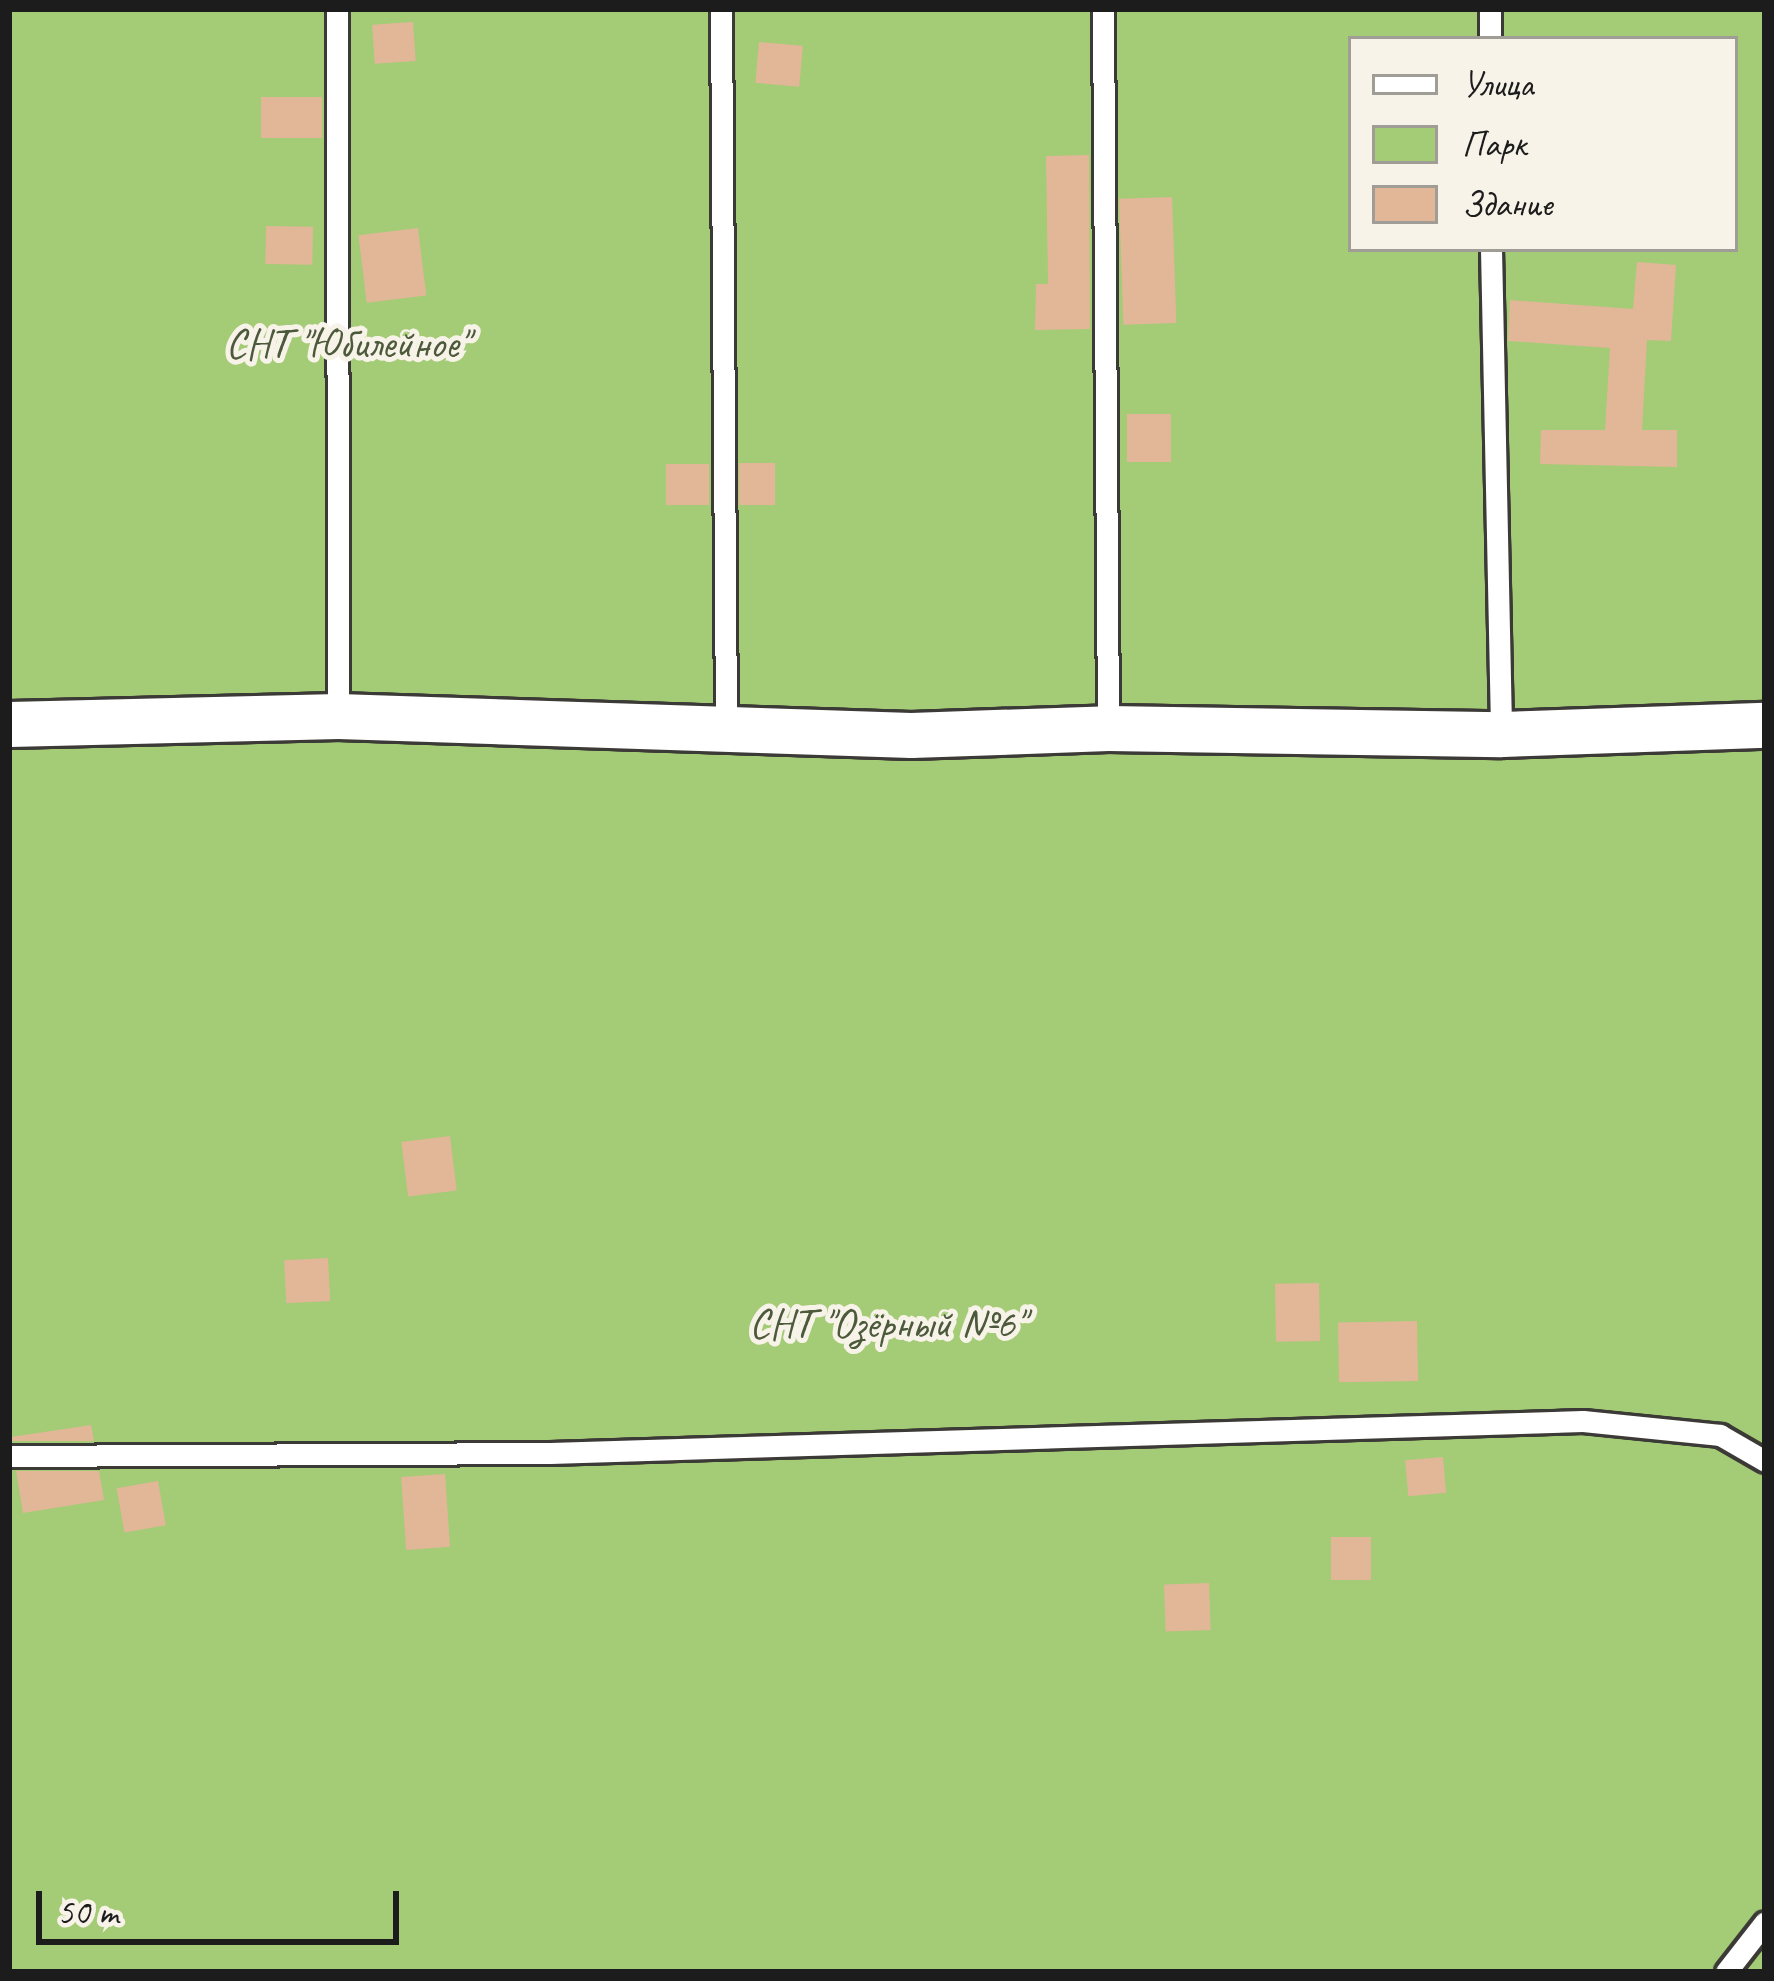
<!DOCTYPE html>
<meta charset="utf-8">
<style>
body{margin:0}
#map{position:relative;width:1774px;height:1981px;overflow:hidden;background:#f0e3c6;font-family:Caveat,sans-serif}
div>[style]{position:absolute}
.green>*{inset:0;background:#a4cb75}
.building>*{inset:0;background:#e1b798;transform-origin:0 0}
.roads{filter:drop-shadow(3px 0 #3c3a36) drop-shadow(-3px 0 #3c3a36) drop-shadow(0 3px #3c3a36) drop-shadow(0 -3px #3c3a36)}
.service>*{height:21px;margin:-10.5px;padding:0 10.5px;transform-origin:10.5px;border-radius:10.5px;background:#fff}
.minor>*{height:45px;margin:-22.5px;padding:0 22.5px;transform-origin:22.5px;border-radius:22.5px;background:#fff}
span{translate:-50% -50%;white-space:nowrap;text-align:center;line-height:1.15;-webkit-text-stroke:10px #f7f3e8;paint-order:stroke}
.park-label{font-size:42px;color:#4c593b}
.frame{position:absolute;inset:0;border:12px solid #1c1c1c;pointer-events:none}
.legend{position:absolute;left:1348px;top:36px;width:390px;height:216px;box-sizing:border-box;background:#f7f3e8;border:3px solid #9f9d96;margin:0;padding:15px 21px;list-style:none;font-size:36px;color:#1c1c1c}
.legend li{display:flex;align-items:center;gap:24px;height:60px}
.legend b{width:60px;border:3px solid #9f9d96}
.scale{position:absolute;left:36px;top:1891px;width:363px;height:54px;box-sizing:border-box;border:6px solid #1c1c1c;border-top:0;padding-left:15px;font-size:36px;line-height:42px;white-space:nowrap;color:#1c1c1c;-webkit-text-stroke:9px #f7f3e8;paint-order:stroke}
</style>
<div id="map">
<div class="green">
<i style="clip-path:polygon(evenodd,9px 9px,1765px 9px,1765px 1972px,9px 1972px,9px 9px,1351px 39px,1735px 39px,1735px 249px,1351px 249px,1351px 39px)"></i>
</div>
<div class="building">
<i style="left:413px;top:22px;width:39px;height:41px;rotate:86deg"></i>
<i style="left:759px;top:42px;width:44px;height:41px;rotate:5deg"></i>
<i style="left:261px;top:97px;width:61px;height:41px"></i>
<i style="clip-path:polygon(1089px 155px,1090px 329px,1035px 330px,1036px 284px,1048px 284px,1046px 156px)"></i>
<i style="left:1172px;top:197px;width:126px;height:53px;rotate:88deg"></i>
<i style="left:266px;top:226px;width:47px;height:38px;rotate:1deg"></i>
<i style="left:418px;top:228px;width:68px;height:60px;rotate:83deg"></i>
<i style="clip-path:polygon(1637px 262px,1676px 265px,1671px 341px,1647px 340px,1642px 430px,1677px 430px,1677px 467px,1540px 464px,1541px 430px,1605px 430px,1610px 348px,1508px 341px,1510px 300px,1633px 309px)"></i>
<i style="left:1127px;top:414px;width:44px;height:48px"></i>
<i style="left:739px;top:463px;width:36px;height:42px"></i>
<i style="left:709px;top:464px;width:41px;height:43px;rotate:90deg"></i>
<i style="left:450px;top:1136px;width:55px;height:49px;rotate:83deg"></i>
<i style="left:328px;top:1258px;width:43px;height:44px;rotate:87deg"></i>
<i style="left:1319px;top:1283px;width:58px;height:44px;rotate:89deg"></i>
<i style="left:1417px;top:1321px;width:60px;height:79px;rotate:89deg"></i>
<i style="clip-path:polygon(91px 1425px,94px 1441px,12px 1441px,11px 1437px)"></i>
<i style="left:1443px;top:1457px;width:36px;height:38px;rotate:85deg"></i>
<i style="clip-path:polygon(16px 1471px,99px 1471px,104px 1500px,23px 1513px)"></i>
<i style="left:445px;top:1474px;width:73px;height:44px;rotate:86deg"></i>
<i style="left:158px;top:1481px;width:45px;height:42px;rotate:80deg"></i>
<i style="left:1331px;top:1537px;width:40px;height:43px"></i>
<i style="left:1209px;top:1583px;width:47px;height:45px;rotate:88deg"></i>
</div>
<div class="roads">
<div class="service">
<i style="left:337px;top:9px;width:707px;rotate:89.92deg"></i>
<i style="left:721px;top:9px;width:716px;rotate:89.6deg"></i>
<i style="left:1103px;top:9px;width:719px;rotate:89.6deg"></i>
<i style="left:1490px;top:9px;width:30px;rotate:90deg"></i>
<i style="left:1491px;top:249px;width:485px;rotate:88.8deg"></i>
<i style="left:9px;top:1456px;width:541px;rotate:-0.32deg"></i>
<i style="left:550px;top:1453px;width:1033px;rotate:-1.77deg"></i>
<i style="left:1583px;top:1421px;width:138px;rotate:5.8deg"></i>
<i style="left:1720px;top:1435px;width:52px;rotate:30deg"></i>
<i style="left:1726px;top:1972px;width:63px;rotate:-52deg"></i>
</div>
<div class="minor">
<i style="left:9px;top:724px;width:329px;rotate:-1.4deg"></i>
<i style="left:338px;top:716px;width:573px;rotate:1.9deg"></i>
<i style="left:911px;top:735px;width:197px;rotate:-2deg"></i>
<i style="left:1108px;top:728px;width:393px;rotate:0.9deg"></i>
<i style="left:1501px;top:734px;width:264px;rotate:-2deg"></i>
</div>
</div>
<div class="park-label">
<span style="left:347px;top:344px">СНТ "Юбилейное"</span>
<span style="left:887px;top:1324px">СНТ "Озёрный №6"</span>
</div>
<div class="frame"></div>
<ul class="legend">
<li><b style="height:15px;background:#fff"></b>Улица</li>
<li><b style="height:33px;background:#a4cb75"></b>Парк</li>
<li><b style="height:33px;background:#e1b798"></b>Здание</li>
</ul>
<div class="scale">50 m</div>
</div>
